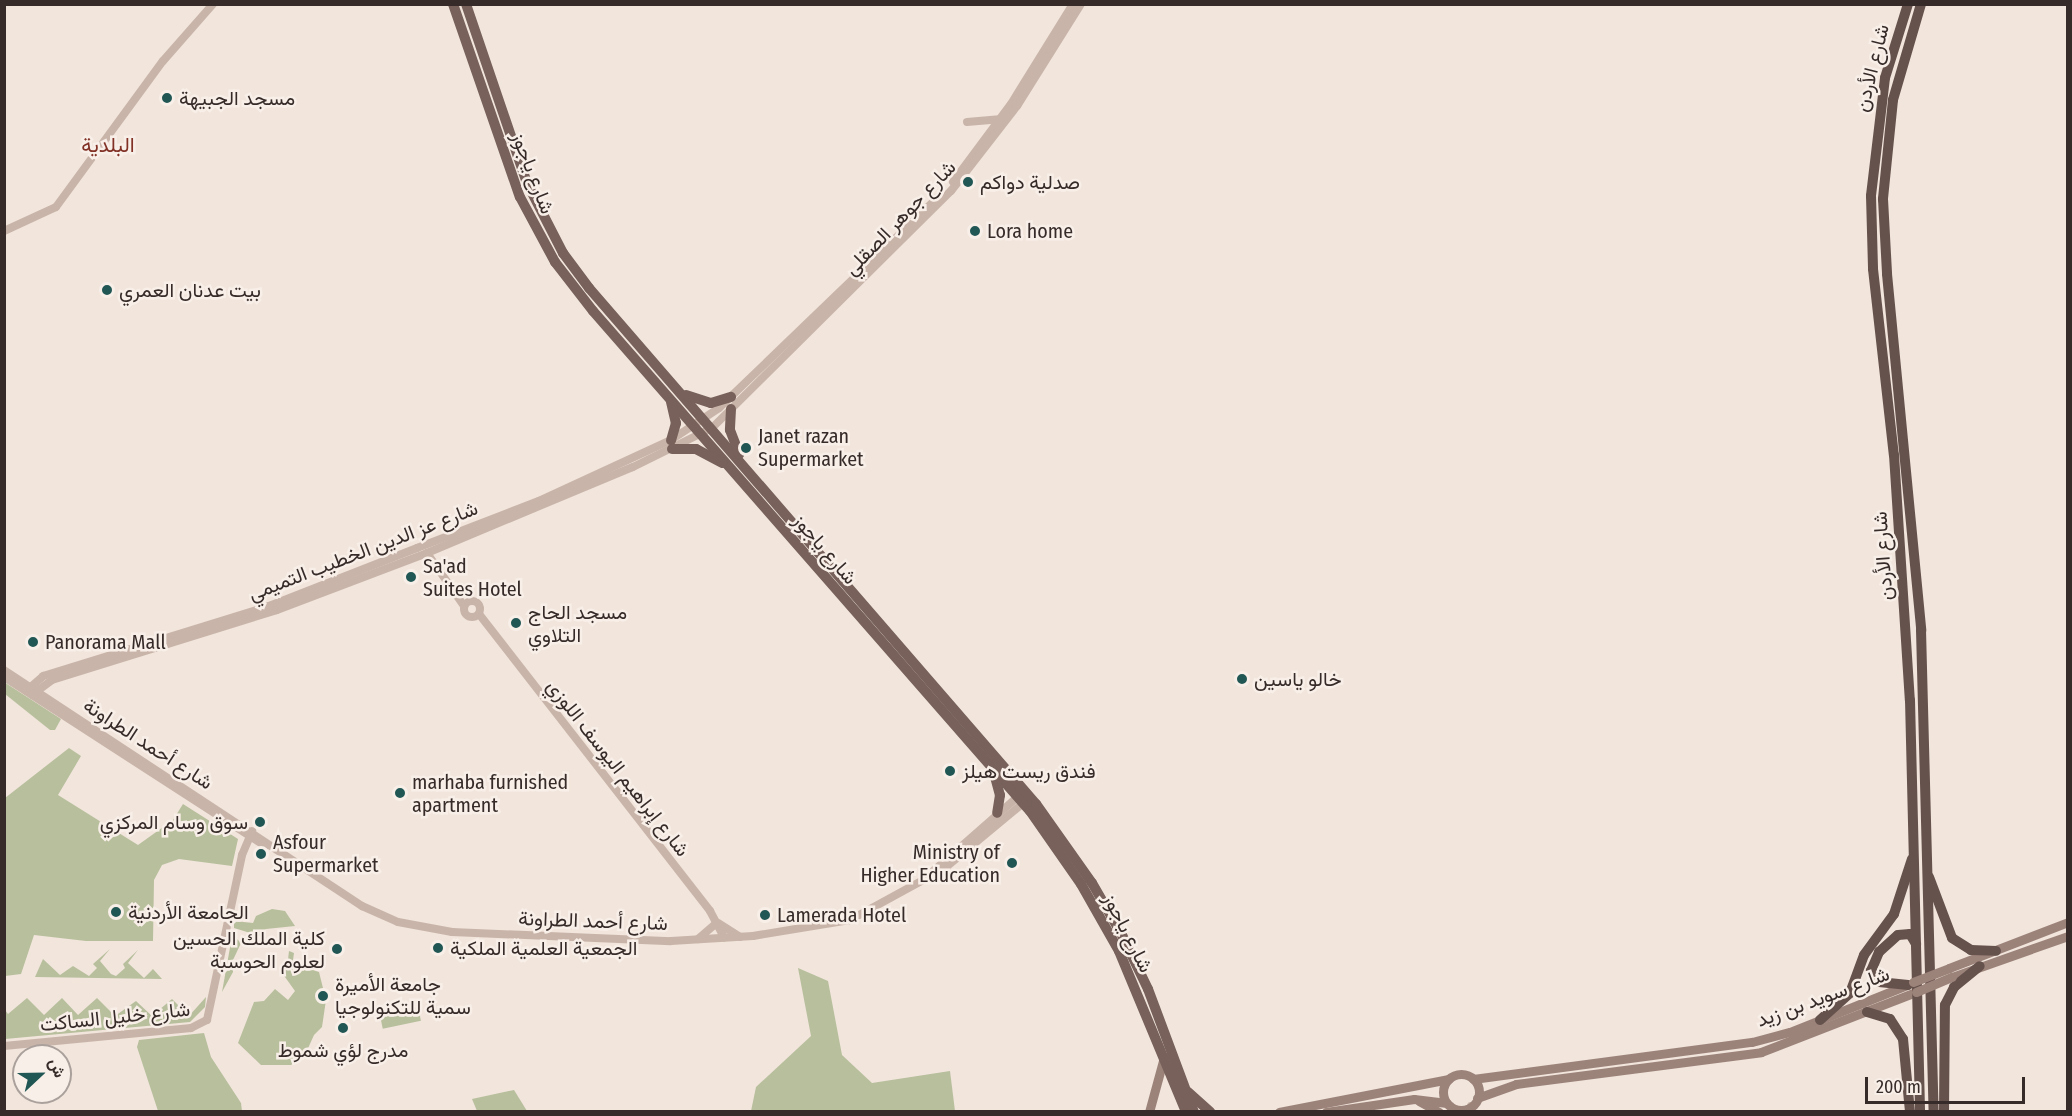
<!DOCTYPE html>
<meta charset="utf-8">
<style>
body{margin:0}
#map{position:relative;width:2072px;height:1116px;overflow:hidden;background:#f1e5dc;font-family:"Fira Sans Condensed",Vazirmatn,sans-serif}
div>[style]{position:absolute}
.green>*{inset:0;background:#b8bf9d;transform-origin:0 0}
.tertiary>*{height:8px;margin:-4px;padding:0 4px;transform-origin:4px;border-radius:4px;background:#c9b4a9}
.tertiary>.ring{margin:-4px;padding:0;box-sizing:content-box;background:none;border:8px solid #c9b4a9;border-radius:50%}
.secondary>*{height:9px;margin:-4.5px;padding:0 4.5px;transform-origin:4.5px;border-radius:4.5px;background:#9c837a}
.secondary>.ring{margin:-4.5px;padding:0;box-sizing:content-box;background:none;border:9px solid #9c837a;border-radius:50%}
.primary>*{height:10px;margin:-5px;padding:0 5px;transform-origin:5px;border-radius:5px;background:#77615a}
.trunk>*{height:10px;margin:-5px;padding:0 5px;transform-origin:5px;border-radius:5px;background:#66524d}
.secondary-bridge>*{height:9px;margin:-4.5px;padding:0 4.5px;transform-origin:4.5px;border-radius:4.5px;background:#9c837a}
.dots>*{width:16px;height:16px;translate:-50% -50%;box-sizing:border-box;border:3px solid #f9efe9;border-radius:50%}
span{translate:-50% -50%;white-space:nowrap;text-align:center;line-height:1.15;-webkit-text-stroke:5px #f9efe9;paint-order:stroke}
.street-label{font-size:20px;color:#362b28}
.poi-label{font-size:20px;color:#362b28}
.left{translate:0 -50%;text-align:left}
.right{translate:-100% -50%;text-align:right}
.neighbourhood-label{font-size:21px;color:#813125}
.frame{position:absolute;inset:0;border:6px solid #362b28;pointer-events:none}
.north{position:absolute;left:12px;top:1044px;width:60px;height:60px;box-sizing:border-box;background:#f9efe9;border:2px solid #aba19c;border-radius:50%;rotate:68deg;font-size:16px;font-weight:700;line-height:24px;text-align:center;color:#362b28}
.north::after{content:'';display:block;margin:auto;width:21px;height:27px;background:#205653;clip-path:polygon(50% 0,100% 100%,50% 72%,0 100%)}
.scale{position:absolute;left:1865px;top:1077px;width:160px;height:27px;box-sizing:border-box;border:3px solid #362b28;border-top:0;padding-left:8px;font-size:18px;line-height:21px;white-space:nowrap;color:#362b28;-webkit-text-stroke:4px #f9efe9;paint-order:stroke}
</style>
<div id="map">
<div class="green">
<i style="clip-path:polygon(4px 682px,61px 719px,55px 730px,50px 730px,5px 694px)"></i>
<i style="clip-path:polygon(69px 748px,81px 756px,58px 795px,138px 845px,173px 820px,183px 804px,238px 839px,232px 866px,179px 859px,162px 865px,154px 880px,153px 941px,86px 941px,34px 935px,21px 974px,5px 976px,5px 798px)"></i>
<i style="clip-path:polygon(272px 909px,285px 911px,295px 926px,266px 929px,260px 936px,234px 928px,234px 921px,253px 923px,256px 916px)"></i>
<i style="clip-path:polygon(237px 939px,241px 943px,233px 960px,233px 972px,222px 992px,231px 942px)"></i>
<i style="clip-path:polygon(110px 949px,100px 961px,111px 974px,116px 976px,125px 968px,123px 964px,138px 950px,128px 963px,144px 978px,153px 969px,162px 979px,35px 977px,43px 959px,60px 975px,73px 966px,89px 976px,97px 968px,93px 964px)"></i>
<i style="clip-path:polygon(289px 951px,294px 953px,293px 960px,303px 967px,319px 972px,326px 1000px,322px 1027px,314px 1035px,305px 1055px,291px 1065px,261px 1065px,238px 1043px,254px 1002px,264px 1001px,275px 989px,288px 1000px,295px 991px,280px 970px,288px 960px)"></i>
<i style="clip-path:polygon(798px 968px,828px 981px,842px 1055px,872px 1083px,950px 1071px,955px 1111px,751px 1111px,756px 1087px,811px 1036px)"></i>
<i style="clip-path:polygon(206px 997px,205px 1007px,190px 1022px,5px 1039px,5px 1010px,8px 1014px,27px 998px,44px 1015px,62px 998px,78px 1015px,97px 998px,115px 1016px,136px 1001px,152px 1016px,172px 999px,189px 1016px)"></i>
<i style="left:418px;top:1007px;width:14px;height:39px;rotate:78deg"></i>
<i style="clip-path:polygon(204px 1033px,211px 1057px,241px 1103px,242px 1111px,158px 1111px,137px 1047px,139px 1040px)"></i>
<i style="clip-path:polygon(514px 1090px,527px 1111px,477px 1111px,472px 1099px)"></i>
</div>
<div class="tertiary">
<i style="left:967px;top:122px;width:32px;rotate:-5deg"></i>
<i style="left:953px;top:182px;width:97px;rotate:-53.4deg"></i>
<i style="left:1011px;top:104px;width:118px;rotate:-58.2deg"></i>
<i style="left:4px;top:231px;width:57px;rotate:-24.8deg"></i>
<i style="left:56px;top:207px;width:181px;rotate:-53.8deg"></i>
<i style="left:163px;top:61px;width:76px;rotate:-48.7deg"></i>
<i style="left:427px;top:553px;width:65px;rotate:55.1deg"></i>
<i class="ring" style="left:464px;top:601px;width:8px;height:8px"></i>
<i style="left:479px;top:614px;width:376px;rotate:52.1deg"></i>
<i style="left:710px;top:911px;width:30px;rotate:62deg"></i>
<i style="left:4px;top:670px;width:429px;rotate:33.4deg"></i>
<i style="left:362px;top:906px;width:39px;rotate:24deg"></i>
<i style="left:398px;top:922px;width:55px;rotate:10.5deg"></i>
<i style="left:452px;top:932px;width:219px;rotate:2.4deg"></i>
<i style="left:671px;top:941px;width:82px;rotate:-3.5deg"></i>
<i style="left:753px;top:936px;width:98px;rotate:-9.4deg"></i>
<i style="left:850px;top:920px;width:108px;rotate:-28.7deg"></i>
<i style="left:945px;top:868px;width:107px;rotate:-39.7deg"></i>
<i style="left:4px;top:677px;width:311px;rotate:32.9deg"></i>
<i style="left:26px;top:691px;width:23px;rotate:-41deg"></i>
<i style="left:43px;top:676px;width:237px;rotate:-17.2deg"></i>
<i style="left:269px;top:606px;width:159px;rotate:-21.4deg"></i>
<i style="left:417px;top:548px;width:131px;rotate:-21.1deg"></i>
<i style="left:539px;top:501px;width:145px;rotate:-24.8deg"></i>
<i style="left:671px;top:440px;width:58px;rotate:-33.7deg"></i>
<i style="left:719px;top:408px;width:304px;rotate:-43.9deg"></i>
<i style="left:32px;top:695px;width:25px;rotate:-37deg"></i>
<i style="left:52px;top:680px;width:236px;rotate:-17.3deg"></i>
<i style="left:277px;top:610px;width:160px;rotate:-20.8deg"></i>
<i style="left:427px;top:553px;width:223px;rotate:-22.7deg"></i>
<i style="left:633px;top:467px;width:88px;rotate:-26.3deg"></i>
<i style="left:712px;top:428px;width:337px;rotate:-44.8deg"></i>
<i style="left:951px;top:191px;width:108px;rotate:-52.2deg"></i>
<i style="left:1017px;top:106px;width:120px;rotate:-57.9deg"></i>
<i style="left:931px;top:873px;width:120px;rotate:-41.3deg"></i>
<i style="left:718px;top:923px;width:26px;rotate:32deg"></i>
<i style="left:698px;top:939px;width:23px;rotate:-41deg"></i>
<i style="left:4px;top:1046px;width:188px;rotate:-5.5deg"></i>
<i style="left:191px;top:1028px;width:18px;rotate:-27deg"></i>
<i style="left:207px;top:1020px;width:169px;rotate:-78deg"></i>
<i style="left:242px;top:855px;width:26px;rotate:-67deg"></i>
<i style="left:1451px;top:1106px;width:6px;rotate:72deg"></i>
<i style="left:1470px;top:1112px;width:6px;rotate:-81deg"></i>
</div>
<div class="secondary">
<i style="left:1949px;top:968px;width:128px;rotate:-21.1deg"></i>
<i style="left:1952px;top:977px;width:123px;rotate:-19.5deg"></i>
<i class="ring" style="left:1443px;top:1074px;width:27px;height:27px"></i>
<i style="left:1473px;top:1079px;width:281px;rotate:-7.6deg"></i>
<i style="left:1752px;top:1042px;width:39px;rotate:-15deg"></i>
<i style="left:1790px;top:1032px;width:126px;rotate:-21.9deg"></i>
<i style="left:1477px;top:1098px;width:41px;rotate:-19.7deg"></i>
<i style="left:1516px;top:1084px;width:247px;rotate:-7.4deg"></i>
<i style="left:1761px;top:1052px;width:166px;rotate:-21.2deg"></i>
<i style="left:1419px;top:1101px;width:23px;rotate:29deg"></i>
<i style="left:1149px;top:1112px;width:57px;rotate:-74.7deg"></i>
<i style="left:1279px;top:1112px;width:173px;rotate:-11deg"></i>
<i style="left:1326px;top:1112px;width:89px;rotate:-8.4deg"></i>
<i style="left:1414px;top:1099px;width:33px;rotate:7deg"></i>
</div>
<div class="primary">
<i style="left:453px;top:4px;width:204px;rotate:70.9deg"></i>
<i style="left:520px;top:197px;width:74px;rotate:61.7deg"></i>
<i style="left:555px;top:262px;width:62px;rotate:52.2deg"></i>
<i style="left:593px;top:311px;width:664px;rotate:48.85deg"></i>
<i style="left:1030px;top:811px;width:89px;rotate:55.1deg"></i>
<i style="left:1081px;top:884px;width:77px;rotate:60.4deg"></i>
<i style="left:1119px;top:951px;width:174px;rotate:67.4deg"></i>
<i style="left:466px;top:4px;width:189px;rotate:71.2deg"></i>
<i style="left:527px;top:183px;width:79px;rotate:62.8deg"></i>
<i style="left:563px;top:253px;width:44px;rotate:53.4deg"></i>
<i style="left:589px;top:288px;width:683px;rotate:49.1deg"></i>
<i style="left:1036px;top:804px;width:97px;rotate:54.7deg"></i>
<i style="left:1092px;top:883px;width:60px;rotate:60deg"></i>
<i style="left:1122px;top:935px;width:60px;rotate:64.3deg"></i>
<i style="left:1148px;top:989px;width:131px;rotate:69.5deg"></i>
<i style="left:686px;top:395px;width:26px;rotate:18deg"></i>
<i style="left:711px;top:403px;width:21px;rotate:-17deg"></i>
<i style="left:671px;top:402px;width:22px;rotate:77deg"></i>
<i style="left:676px;top:423px;width:18px;rotate:106deg"></i>
<i style="left:731px;top:409px;width:21px;rotate:93deg"></i>
<i style="left:730px;top:430px;width:26px;rotate:69deg"></i>
<i style="left:672px;top:449px;width:24px"></i>
<i style="left:696px;top:449px;width:30px;rotate:28deg"></i>
<i style="left:994px;top:773px;width:23px;rotate:75deg"></i>
<i style="left:1000px;top:795px;width:18px;rotate:99deg"></i>
<i style="left:1188px;top:1092px;width:30px;rotate:42deg"></i>
</div>
<div class="trunk">
<i style="left:1908px;top:4px;width:77px;rotate:107.3deg"></i>
<i style="left:1885px;top:78px;width:119px;rotate:96.8deg"></i>
<i style="left:1871px;top:196px;width:73px;rotate:88.4deg"></i>
<i style="left:1873px;top:269px;width:187px;rotate:83.6deg"></i>
<i style="left:1894px;top:455px;width:246px;rotate:86.3deg"></i>
<i style="left:1910px;top:700px;width:412px;rotate:88.6deg"></i>
<i style="left:1921px;top:4px;width:100px;rotate:106.3deg"></i>
<i style="left:1893px;top:100px;width:100px;rotate:95.8deg"></i>
<i style="left:1883px;top:199px;width:75px;rotate:86.9deg"></i>
<i style="left:1887px;top:274px;width:358px;rotate:84.5deg"></i>
<i style="left:1921px;top:630px;width:482px;rotate:88.5deg"></i>
<i style="left:1929px;top:877px;width:65px;rotate:69.3deg"></i>
<i style="left:1952px;top:938px;width:22px;rotate:32deg"></i>
<i style="left:1971px;top:950px;width:25px;rotate:2deg"></i>
<i style="left:1908px;top:985px;width:29px;rotate:-174deg"></i>
<i style="left:1879px;top:982px;width:14px;rotate:-126deg"></i>
<i style="left:1871px;top:971px;width:21px;rotate:-67deg"></i>
<i style="left:1879px;top:952px;width:25px;rotate:-42deg"></i>
<i style="left:1898px;top:935px;width:12px;rotate:-5deg"></i>
<i style="left:1910px;top:934px;width:12px;rotate:59deg"></i>
<i style="left:1867px;top:1012px;width:24px;rotate:17deg"></i>
<i style="left:1890px;top:1019px;width:24px;rotate:57deg"></i>
<i style="left:1903px;top:1039px;width:73px;rotate:84.5deg"></i>
<i style="left:1820px;top:1020px;width:40px;rotate:-42deg"></i>
<i style="left:1850px;top:993px;width:40px;rotate:-69.8deg"></i>
<i style="left:1864px;top:955px;width:51px;rotate:-53.8deg"></i>
<i style="left:1894px;top:914px;width:58px;rotate:-71.9deg"></i>
<i style="left:1944px;top:1112px;width:107px;rotate:-89.5deg"></i>
<i style="left:1945px;top:1005px;width:20px;rotate:-63deg"></i>
<i style="left:1954px;top:987px;width:33px;rotate:-39deg"></i>
</div>
<div class="secondary-bridge">
<i style="left:1913px;top:982px;width:39px;rotate:-21deg"></i>
<i style="left:1916px;top:992px;width:39px;rotate:-23deg"></i>
</div>
<div class="dots">
<i style="left:167px;top:98px;background:#205653"></i>
<i style="left:968px;top:182px;background:#205653"></i>
<i style="left:975px;top:231px;background:#205653"></i>
<i style="left:107px;top:290px;background:#205653"></i>
<i style="left:746px;top:448px;background:#205653"></i>
<i style="left:411px;top:577px;background:#205653"></i>
<i style="left:516px;top:623px;background:#205653"></i>
<i style="left:33px;top:642px;background:#205653"></i>
<i style="left:1242px;top:679px;background:#205653"></i>
<i style="left:950px;top:771px;background:#205653"></i>
<i style="left:400px;top:793px;background:#205653"></i>
<i style="left:260px;top:822px;background:#205653"></i>
<i style="left:261px;top:854px;background:#205653"></i>
<i style="left:1012px;top:863px;background:#205653"></i>
<i style="left:116px;top:912px;background:#205653"></i>
<i style="left:765px;top:915px;background:#205653"></i>
<i style="left:438px;top:948px;background:#205653"></i>
<i style="left:337px;top:949px;background:#205653"></i>
<i style="left:323px;top:996px;background:#205653"></i>
<i style="left:343px;top:1028px;background:#205653"></i>
</div>
<div class="street-label">
<span style="left:1872px;top:68px;rotate:-76deg">شارع الأردن</span>
<span style="left:533px;top:173px;rotate:69deg">شارع ياجوز</span>
<span style="left:900px;top:218px;rotate:-46deg">شارع جوهر الصقلي</span>
<span style="left:825px;top:549px;rotate:49deg">شارع ياجوز</span>
<span style="left:363px;top:551px;rotate:-21deg">شارع عز الدين الخطيب التميمي</span>
<span style="left:1883px;top:556px;rotate:-94deg">شارع الأردن</span>
<span style="left:148px;top:744px;rotate:33deg">شارع أحمد الطراونة</span>
<span style="left:618px;top:768px;rotate:52deg">شارع إبراهيم اليوسف اللوزي</span>
<span style="left:593px;top:921px;rotate:2deg">شارع أحمد الطراونة</span>
<span style="left:1128px;top:933px;rotate:63deg">شارع ياجوز</span>
<span style="left:1823px;top:997px;rotate:-20deg">شارع سويد بن زيد</span>
<span style="left:115px;top:1017px;rotate:-6deg">شارع خليل الساكت</span>
</div>
<div class="poi-label">
<span class="left" style="left:179px;top:98px">مسجد الجبيهة</span>
<span class="left" style="left:980px;top:182px">صدلية دواكم</span>
<span class="left" style="left:987px;top:231px">Lora home</span>
<span class="left" style="left:119px;top:290px">بيت عدنان العمري</span>
<span class="left" style="left:758px;top:448px">Janet razan<br>Supermarket</span>
<span class="left" style="left:423px;top:578px">Sa'ad<br>Suites Hotel</span>
<span class="left" style="left:528px;top:624px">مسجد الحاج<br>التلاوي</span>
<span class="left" style="left:45px;top:642px">Panorama Mall</span>
<span class="left" style="left:1254px;top:679px">خالو ياسين</span>
<span class="left" style="left:962px;top:771px">فندق ريست هيلز</span>
<span class="left" style="left:412px;top:794px">marhaba furnished<br>apartment</span>
<span class="right" style="left:248px;top:822px">سوق وسام المركزي</span>
<span class="left" style="left:273px;top:854px">Asfour<br>Supermarket</span>
<span class="right" style="left:1000px;top:864px">Ministry of<br>Higher Education</span>
<span class="left" style="left:128px;top:912px">الجامعة الأردنية</span>
<span class="left" style="left:777px;top:915px">Lamerada Hotel</span>
<span class="right" style="left:325px;top:950px">كلية الملك الحسين<br>لعلوم الحوسبة</span>
<span class="left" style="left:450px;top:948px">الجمعية العلمية الملكية</span>
<span class="left" style="left:335px;top:996px">جامعة الأميرة<br>سمية للتكنولوجيا</span>
<span style="left:343px;top:1050px">مدرج لؤي شموط</span>
</div>
<div class="neighbourhood-label">
<span style="left:108px;top:145px">البلدية</span>
</div>
<div class="frame"></div>
<div class="north">ش</div>
<div class="scale">200 m</div>
</div>
